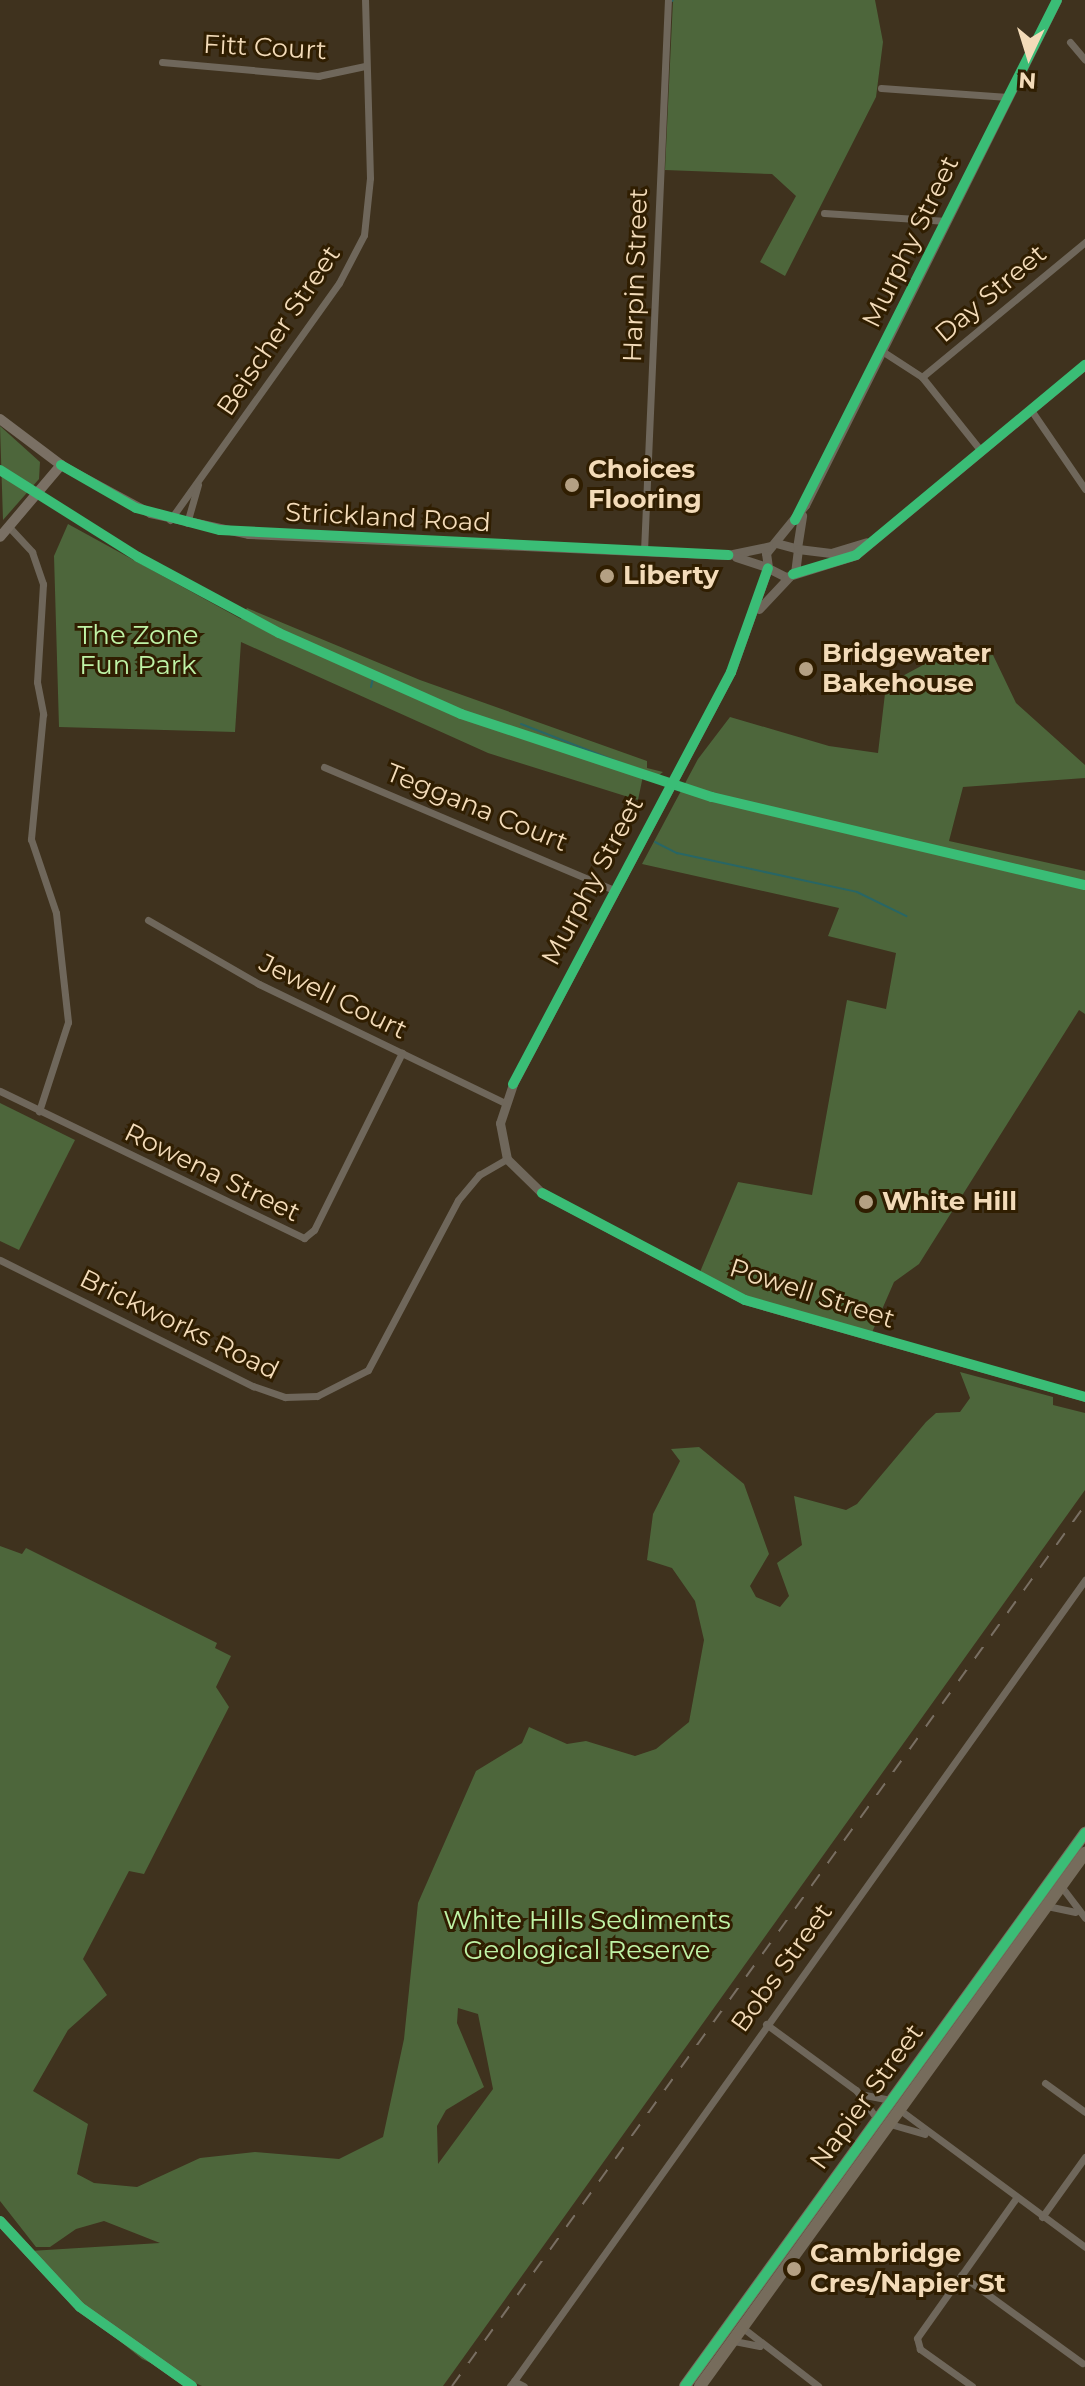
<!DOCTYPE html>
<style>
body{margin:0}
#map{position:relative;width:1085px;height:2386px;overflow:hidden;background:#3f321e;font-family:Montserrat,sans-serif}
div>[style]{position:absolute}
.green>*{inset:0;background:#4d663b}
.stream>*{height:2px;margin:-1px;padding:0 1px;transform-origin:1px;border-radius:1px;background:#286665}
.minor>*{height:7px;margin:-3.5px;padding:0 3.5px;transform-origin:3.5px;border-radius:3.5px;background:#6f675b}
.tertiary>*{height:9px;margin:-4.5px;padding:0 4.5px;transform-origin:4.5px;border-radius:4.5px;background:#6f675b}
.secondary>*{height:10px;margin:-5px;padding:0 5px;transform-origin:5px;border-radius:5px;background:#7a7064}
.trunk>*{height:12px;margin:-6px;padding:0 6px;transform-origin:6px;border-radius:6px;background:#766c5c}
.rail>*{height:2px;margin-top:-1px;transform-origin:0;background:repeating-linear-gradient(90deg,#796f63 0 14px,transparent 0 28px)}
.cycleway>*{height:10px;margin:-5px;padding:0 5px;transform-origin:5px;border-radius:5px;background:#3abd76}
.dots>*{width:22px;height:22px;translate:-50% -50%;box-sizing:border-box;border:4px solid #301e01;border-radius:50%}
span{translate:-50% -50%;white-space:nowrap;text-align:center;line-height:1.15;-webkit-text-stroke:6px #301e01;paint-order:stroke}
.street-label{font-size:26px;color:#f3dbb9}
.poi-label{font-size:26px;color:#f3dbb9;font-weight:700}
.left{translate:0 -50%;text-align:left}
.park-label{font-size:26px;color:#bff3a6}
.north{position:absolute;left:989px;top:16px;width:80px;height:80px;-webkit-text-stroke:6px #301e01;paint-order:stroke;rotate:184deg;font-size:22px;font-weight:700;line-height:32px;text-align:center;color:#f3dbb9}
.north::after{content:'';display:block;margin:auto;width:28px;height:36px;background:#f3dbb9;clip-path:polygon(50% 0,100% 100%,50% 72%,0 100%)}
</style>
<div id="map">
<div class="green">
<i style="clip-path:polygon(673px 0,875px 0,883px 42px,876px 97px,785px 276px,760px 262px,796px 196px,772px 174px,665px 170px)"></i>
<i style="clip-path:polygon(0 426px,40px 462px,39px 479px,3px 520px)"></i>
<i style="clip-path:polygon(68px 524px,241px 619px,247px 608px,420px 680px,647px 761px,647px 768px,663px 772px,654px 779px,643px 776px,638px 800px,488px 753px,241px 642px,235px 732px,59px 727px,54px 556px)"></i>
<i style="clip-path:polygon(993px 655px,1016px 703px,1085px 765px,1085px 778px,963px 787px,949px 841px,1085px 871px,1085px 1014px,1079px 1010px,919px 1264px,894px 1282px,870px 1337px,745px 1300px,697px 1279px,738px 1182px,812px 1195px,847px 1000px,886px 1009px,896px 953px,828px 936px,839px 908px,642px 864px,698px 759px,730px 717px,829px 746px,878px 753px,886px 685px,934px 659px)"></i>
<i style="clip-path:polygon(0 1103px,75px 1140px,19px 1250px,0 1241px)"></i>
<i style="clip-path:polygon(evenodd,960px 1372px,1053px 1397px,1053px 1405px,1085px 1413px,1085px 1490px,443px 2386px,202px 2386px,142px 2359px,63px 2295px,30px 2251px,160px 2243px,104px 2221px,76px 2229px,50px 2247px,36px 2247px,0 2201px,0 1546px,22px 1554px,26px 1548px,217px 1643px,215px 1648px,231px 1656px,216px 1687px,229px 1707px,144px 1874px,129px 1871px,83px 1959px,107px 1995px,68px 2030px,33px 2091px,88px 2124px,77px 2174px,94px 2183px,137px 2187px,200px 2158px,255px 2152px,339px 2159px,383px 2137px,404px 2039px,418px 1903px,476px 1771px,522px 1743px,529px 1727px,567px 1744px,586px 1741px,635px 1756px,656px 1749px,689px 1722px,704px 1640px,695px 1601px,672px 1568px,647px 1560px,653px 1514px,680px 1461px,671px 1449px,699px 1447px,744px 1484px,769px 1554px,750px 1586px,756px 1597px,780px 1607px,789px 1596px,777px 1563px,802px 1545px,794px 1496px,846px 1510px,857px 1504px,926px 1422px,936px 1413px,960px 1412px,970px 1398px,960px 1372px,458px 2008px,478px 2014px,493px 2089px,438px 2164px,437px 2126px,446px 2110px,484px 2087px,457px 2023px,458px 2008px)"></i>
</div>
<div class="stream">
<i style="left:672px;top:1px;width:1px;rotate:-45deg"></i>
<i style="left:366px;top:668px;width:9px;rotate:32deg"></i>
<i style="left:371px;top:687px;width:9px;rotate:-77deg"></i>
<i style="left:521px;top:724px;width:146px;rotate:21.3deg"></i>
<i style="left:655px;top:842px;width:25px;rotate:27deg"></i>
<i style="left:677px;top:853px;width:184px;rotate:12.2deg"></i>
<i style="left:857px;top:892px;width:55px;rotate:26.1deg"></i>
</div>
<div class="minor">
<i style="left:1070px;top:42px;width:23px;rotate:50deg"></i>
<i style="left:162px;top:62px;width:157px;rotate:5.1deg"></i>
<i style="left:318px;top:76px;width:48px;rotate:-12deg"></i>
<i style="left:881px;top:88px;width:127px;rotate:4.1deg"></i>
<i style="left:824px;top:213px;width:123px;rotate:3.7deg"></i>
<i style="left:882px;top:351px;width:48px;rotate:33deg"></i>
<i style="left:922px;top:377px;width:95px;rotate:51.4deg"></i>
<i style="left:922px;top:377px;width:212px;rotate:-39.6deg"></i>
<i style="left:1031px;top:410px;width:96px;rotate:55.6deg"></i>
<i style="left:170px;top:520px;width:291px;rotate:-54.5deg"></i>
<i style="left:339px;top:283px;width:54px;rotate:-62.5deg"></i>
<i style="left:364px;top:235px;width:57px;rotate:-84deg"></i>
<i style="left:370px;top:178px;width:178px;rotate:-91.6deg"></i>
<i style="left:187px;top:523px;width:40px;rotate:-74deg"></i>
<i style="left:9px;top:527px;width:34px;rotate:47deg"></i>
<i style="left:32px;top:552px;width:34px;rotate:71deg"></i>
<i style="left:43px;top:584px;width:98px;rotate:93.5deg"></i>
<i style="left:37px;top:682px;width:33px;rotate:79deg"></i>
<i style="left:43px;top:714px;width:126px;rotate:95.5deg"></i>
<i style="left:31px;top:839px;width:78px;rotate:71.3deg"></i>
<i style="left:56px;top:913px;width:110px;rotate:83.7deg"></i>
<i style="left:68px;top:1022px;width:94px;rotate:108deg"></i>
<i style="left:644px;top:551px;width:552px;rotate:-87.51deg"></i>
<i style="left:324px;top:767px;width:313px;rotate:23deg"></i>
<i style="left:148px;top:920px;width:128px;rotate:30deg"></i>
<i style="left:259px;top:984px;width:273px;rotate:25.8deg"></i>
<i style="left:0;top:1091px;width:338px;rotate:25.8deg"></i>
<i style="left:304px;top:1238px;width:13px;rotate:-39deg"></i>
<i style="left:314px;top:1230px;width:198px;rotate:-63.6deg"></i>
<i style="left:0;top:1260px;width:283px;rotate:26.5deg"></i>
<i style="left:253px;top:1386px;width:34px;rotate:19deg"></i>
<i style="left:285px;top:1397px;width:32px;rotate:-2deg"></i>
<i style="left:317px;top:1396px;width:57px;rotate:-27deg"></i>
<i style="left:368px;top:1370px;width:192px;rotate:-62.1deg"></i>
<i style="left:458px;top:1200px;width:33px;rotate:-50deg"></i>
<i style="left:479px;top:1175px;width:32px;rotate:-30deg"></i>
<i style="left:1061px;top:1886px;width:40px;rotate:53deg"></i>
<i style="left:1047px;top:1906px;width:29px;rotate:12deg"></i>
<i style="left:766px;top:2024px;width:112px;rotate:36.3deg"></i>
<i style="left:856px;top:2090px;width:37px;rotate:54deg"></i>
<i style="left:1045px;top:2083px;width:49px;rotate:35.9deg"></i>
<i style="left:865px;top:2095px;width:26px;rotate:11deg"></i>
<i style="left:900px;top:2110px;width:230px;rotate:36.5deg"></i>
<i style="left:890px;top:2124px;width:36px;rotate:16deg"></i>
<i style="left:1042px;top:2217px;width:74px;rotate:-54.4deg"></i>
<i style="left:961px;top:2275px;width:150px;rotate:36deg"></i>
<i style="left:743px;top:2328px;width:95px;rotate:37.7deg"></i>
<i style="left:734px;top:2341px;width:26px;rotate:11deg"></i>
<i style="left:514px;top:2381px;width:984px;rotate:-54.52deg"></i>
<i style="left:510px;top:2386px;width:6px;rotate:-51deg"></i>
<i style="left:514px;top:2381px;width:11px;rotate:27deg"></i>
<i style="left:972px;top:2386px;width:64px;rotate:-144.6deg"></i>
<i style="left:920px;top:2349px;width:11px;rotate:-105deg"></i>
<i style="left:917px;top:2338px;width:171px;rotate:-54.7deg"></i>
</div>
<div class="tertiary">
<i style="left:1057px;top:0;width:564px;rotate:116.52deg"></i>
<i style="left:805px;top:505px;width:62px;rotate:129.1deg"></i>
<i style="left:766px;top:553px;width:15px;rotate:82deg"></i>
<i style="left:768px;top:568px;width:20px;rotate:27deg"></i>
<i style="left:786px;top:577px;width:73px;rotate:-17.4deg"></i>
<i style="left:856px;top:555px;width:298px;rotate:-39.7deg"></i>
<i style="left:61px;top:465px;width:101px;rotate:28.3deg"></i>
<i style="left:150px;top:513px;width:100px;rotate:12.1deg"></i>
<i style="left:248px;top:534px;width:480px;rotate:2.5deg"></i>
<i style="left:728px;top:555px;width:44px;rotate:-11.8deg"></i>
<i style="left:776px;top:543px;width:23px;rotate:15deg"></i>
<i style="left:798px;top:549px;width:23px;rotate:97deg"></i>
<i style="left:797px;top:548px;width:33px;rotate:-81deg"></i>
<i style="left:798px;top:549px;width:33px;rotate:7deg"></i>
<i style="left:831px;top:553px;width:37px;rotate:-17deg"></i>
<i style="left:736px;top:557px;width:33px;rotate:18deg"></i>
<i style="left:768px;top:568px;width:110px;rotate:109.6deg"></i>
<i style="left:731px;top:672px;width:466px;rotate:117.9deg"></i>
<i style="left:513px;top:1084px;width:41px;rotate:108.4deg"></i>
<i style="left:500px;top:1123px;width:37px;rotate:79deg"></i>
<i style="left:507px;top:1159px;width:49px;rotate:44.2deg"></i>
<i style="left:542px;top:1193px;width:229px;rotate:27.8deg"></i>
<i style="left:745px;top:1300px;width:354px;rotate:15.9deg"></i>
<i style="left:759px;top:609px;width:45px;rotate:-46.8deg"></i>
</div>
<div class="secondary">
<i style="left:0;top:419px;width:76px;rotate:37deg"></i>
<i style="left:61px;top:465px;width:94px;rotate:130.3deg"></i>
<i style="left:0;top:2221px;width:117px;rotate:47.1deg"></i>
<i style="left:80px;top:2307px;width:137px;rotate:35.2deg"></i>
</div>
<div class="trunk">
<i style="left:685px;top:2386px;width:683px;rotate:-54.12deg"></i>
<i style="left:700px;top:2386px;width:658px;rotate:-54.16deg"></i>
</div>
<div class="rail">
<i style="left:452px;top:2386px;width:1085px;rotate:-54.3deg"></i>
</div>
<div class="cycleway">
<i style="left:61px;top:465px;width:86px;rotate:29.8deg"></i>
<i style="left:136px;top:508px;width:87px;rotate:14.7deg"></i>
<i style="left:220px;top:530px;width:509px;rotate:2.82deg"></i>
<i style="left:0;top:470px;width:163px;rotate:32.2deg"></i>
<i style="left:138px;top:557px;width:160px;rotate:28.3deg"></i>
<i style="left:279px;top:633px;width:199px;rotate:24deg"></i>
<i style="left:461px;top:714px;width:264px;rotate:18.3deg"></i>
<i style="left:712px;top:797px;width:383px;rotate:13.3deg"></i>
<i style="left:795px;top:520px;width:582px;rotate:-63.26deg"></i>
<i style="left:793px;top:574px;width:66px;rotate:-16.8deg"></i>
<i style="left:856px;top:555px;width:298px;rotate:-39.7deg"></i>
<i style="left:513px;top:1084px;width:466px;rotate:-62.1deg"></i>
<i style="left:731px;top:672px;width:110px;rotate:-70.4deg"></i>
<i style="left:542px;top:1193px;width:229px;rotate:27.8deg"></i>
<i style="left:745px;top:1300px;width:354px;rotate:15.9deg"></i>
<i style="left:0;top:2221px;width:117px;rotate:47.1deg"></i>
<i style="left:80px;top:2307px;width:137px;rotate:35.2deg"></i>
<i style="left:685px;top:2386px;width:683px;rotate:-54.12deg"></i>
</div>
<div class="dots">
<i style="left:572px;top:485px;background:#b4a083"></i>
<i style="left:607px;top:576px;background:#b4a083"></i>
<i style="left:806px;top:669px;background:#b4a083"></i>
<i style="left:866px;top:1202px;background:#b4a083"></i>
<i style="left:794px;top:2269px;background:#b4a083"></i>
</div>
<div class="street-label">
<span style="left:265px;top:48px;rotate:3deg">Fitt Court</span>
<span style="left:911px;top:242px;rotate:-64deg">Murphy Street</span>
<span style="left:636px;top:275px;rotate:-88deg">Harpin Street</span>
<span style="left:991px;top:294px;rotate:-40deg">Day Street</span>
<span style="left:279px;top:331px;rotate:-56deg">Beischer Street</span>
<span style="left:388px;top:518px;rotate:3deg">Strickland Road</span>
<span style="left:477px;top:808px;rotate:22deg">Teggana Court</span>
<span style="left:593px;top:881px;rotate:-62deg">Murphy Street</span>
<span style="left:333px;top:997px;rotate:26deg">Jewell Court</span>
<span style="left:212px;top:1173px;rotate:26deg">Rowena Street</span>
<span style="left:812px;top:1294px;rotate:18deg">Powell Street</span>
<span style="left:179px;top:1325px;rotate:26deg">Brickworks Road</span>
<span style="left:782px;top:1968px;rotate:-54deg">Bobs Street</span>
<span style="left:867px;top:2097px;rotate:-54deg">Napier Street</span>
</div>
<div class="poi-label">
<span class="left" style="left:588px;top:485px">Choices<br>Flooring</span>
<span class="left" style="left:623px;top:576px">Liberty</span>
<span class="left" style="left:822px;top:669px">Bridgewater<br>Bakehouse</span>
<span class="left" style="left:882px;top:1202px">White Hill</span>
<span class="left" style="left:810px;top:2269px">Cambridge<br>Cres/Napier St</span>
</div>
<div class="park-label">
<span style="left:138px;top:651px">The Zone<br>Fun Park</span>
<span style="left:587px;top:1936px">White Hills Sediments<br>Geological Reserve</span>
</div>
<div class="north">N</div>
</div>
